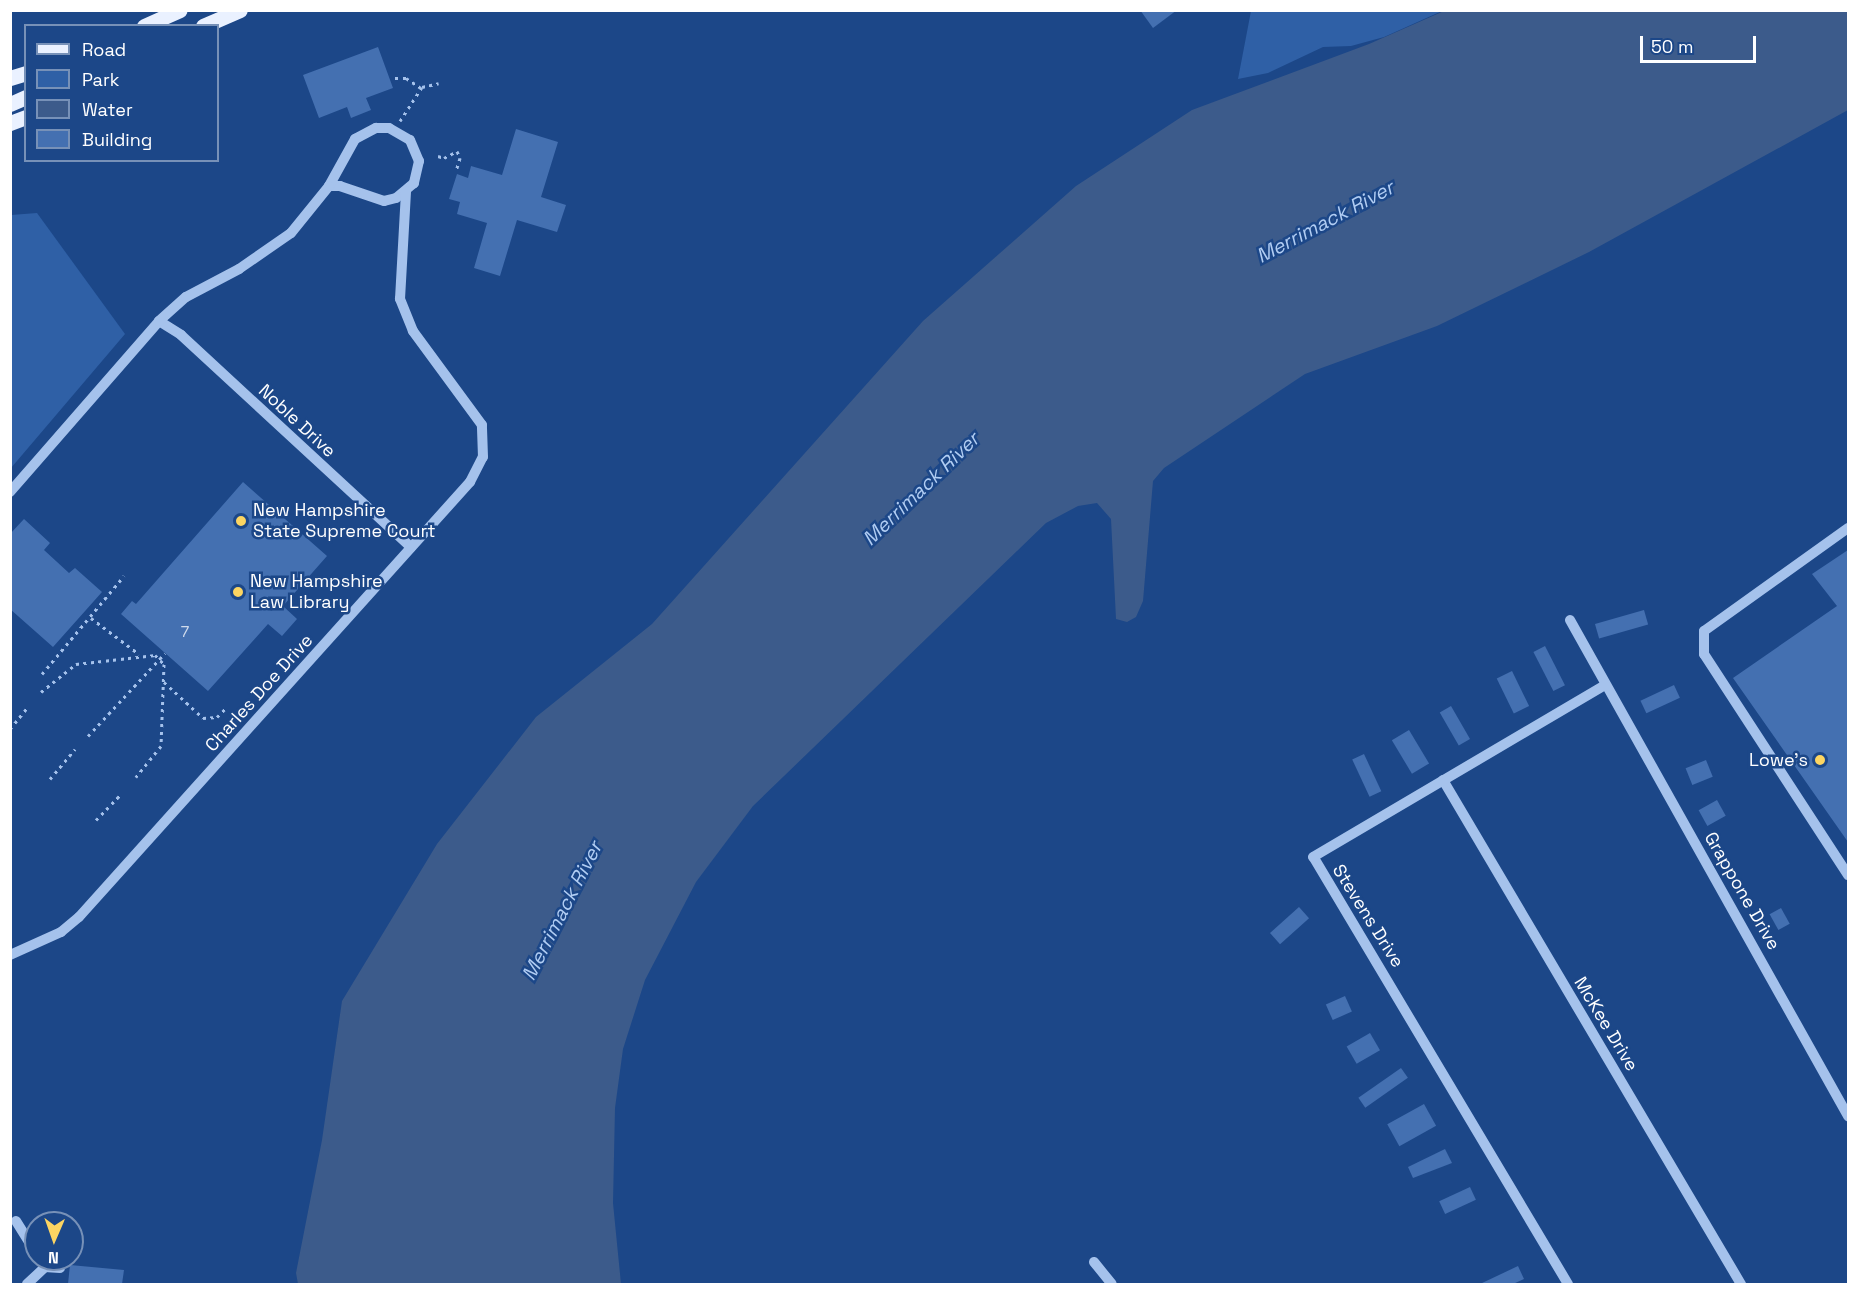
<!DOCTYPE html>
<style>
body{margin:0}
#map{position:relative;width:1859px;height:1295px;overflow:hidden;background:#1c4788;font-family:"Space Grotesk",sans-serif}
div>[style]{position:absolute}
.green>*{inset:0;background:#2f60a6}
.water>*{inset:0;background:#3c5b8b}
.building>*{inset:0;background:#4470b1;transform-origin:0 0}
.path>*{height:3px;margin-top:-1.5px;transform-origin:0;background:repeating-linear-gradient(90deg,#a5c2ec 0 3px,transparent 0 7.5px)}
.minor>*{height:10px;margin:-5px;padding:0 5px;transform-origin:5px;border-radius:5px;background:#a5c2ec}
.major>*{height:15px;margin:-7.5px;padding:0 7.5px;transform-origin:7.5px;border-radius:7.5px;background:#eaf1ff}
.dots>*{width:16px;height:16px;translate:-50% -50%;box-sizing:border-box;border:3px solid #1c4788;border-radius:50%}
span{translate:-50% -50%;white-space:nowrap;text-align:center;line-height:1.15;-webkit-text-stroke:5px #1c4788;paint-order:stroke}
.number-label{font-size:15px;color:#d0dbec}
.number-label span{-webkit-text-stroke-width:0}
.street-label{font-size:18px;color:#fff}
.poi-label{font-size:18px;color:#fff}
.left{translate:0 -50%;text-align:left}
.right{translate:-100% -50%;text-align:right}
.water-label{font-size:20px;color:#b1cdf3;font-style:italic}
.frame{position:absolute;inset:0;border:12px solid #fff;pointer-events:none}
.legend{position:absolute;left:24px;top:24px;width:195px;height:138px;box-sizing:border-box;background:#1c4788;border:2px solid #7791b8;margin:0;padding:8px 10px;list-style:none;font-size:18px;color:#fff}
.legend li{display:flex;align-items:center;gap:12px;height:30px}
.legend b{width:30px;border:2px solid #7791b8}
.north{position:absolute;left:24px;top:1211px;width:60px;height:60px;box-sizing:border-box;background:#1c4788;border:2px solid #7791b8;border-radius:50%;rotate:182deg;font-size:16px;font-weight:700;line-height:24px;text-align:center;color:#fff}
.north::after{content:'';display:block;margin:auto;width:21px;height:27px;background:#fcd562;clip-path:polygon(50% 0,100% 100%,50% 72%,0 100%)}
.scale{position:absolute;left:1640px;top:36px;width:116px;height:27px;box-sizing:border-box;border:3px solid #fff;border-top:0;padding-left:8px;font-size:18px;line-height:21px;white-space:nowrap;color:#fff;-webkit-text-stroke:4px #1c4788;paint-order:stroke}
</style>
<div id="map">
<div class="green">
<i style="clip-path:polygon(1251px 11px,1442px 11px,1384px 37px,1351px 46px,1323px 47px,1268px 73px,1238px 79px)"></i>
<i style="clip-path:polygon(37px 213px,125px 334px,11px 468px,11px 215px)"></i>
</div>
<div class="water">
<i style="clip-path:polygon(1444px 11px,1848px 11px,1848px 110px,1589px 252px,1437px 326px,1305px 374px,1164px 468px,1153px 481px,1143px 601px,1136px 617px,1127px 622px,1116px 619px,1111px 519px,1097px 503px,1078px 506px,1046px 523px,753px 806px,696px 882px,645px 980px,623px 1049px,615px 1108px,613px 1203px,621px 1284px,298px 1284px,296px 1273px,322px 1140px,342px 1001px,437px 844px,536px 717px,652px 624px,923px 321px,1076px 186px,1192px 110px,1369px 44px)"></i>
</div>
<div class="building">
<i style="clip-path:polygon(1140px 10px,1177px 10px,1153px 28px)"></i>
<i style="clip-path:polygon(378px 47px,393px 88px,366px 98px,371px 110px,351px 118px,347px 107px,319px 118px,303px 75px)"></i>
<i style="clip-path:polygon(516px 129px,558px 142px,541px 197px,566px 205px,557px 232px,517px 220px,500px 276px,474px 268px,487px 223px,457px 214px,460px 202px,449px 199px,457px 174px,468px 178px,471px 166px,502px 175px)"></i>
<i style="clip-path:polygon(243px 482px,327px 556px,283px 606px,297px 619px,282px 636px,268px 624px,208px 691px,121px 614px,132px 601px,136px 604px)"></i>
<i style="clip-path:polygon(24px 519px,50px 543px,44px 550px,69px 573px,75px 568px,102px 592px,53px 647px,10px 609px,10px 534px)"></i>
<i style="clip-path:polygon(1848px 550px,1848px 842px,1733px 678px,1837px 606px,1812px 574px)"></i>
<i style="left:1644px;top:610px;width:15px;height:51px;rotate:74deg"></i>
<i style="left:1545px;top:646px;width:44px;height:13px;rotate:63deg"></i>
<i style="left:1512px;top:671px;width:39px;height:17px;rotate:64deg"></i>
<i style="left:1674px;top:685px;width:14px;height:37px;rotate:65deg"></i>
<i style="left:1451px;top:706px;width:38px;height:13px;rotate:60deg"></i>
<i style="left:1409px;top:730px;width:39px;height:20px;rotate:59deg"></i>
<i style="left:1364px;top:754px;width:41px;height:13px;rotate:65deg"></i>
<i style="left:1706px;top:760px;width:18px;height:22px;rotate:68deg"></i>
<i style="left:1717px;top:800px;width:18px;height:21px;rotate:61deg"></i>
<i style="left:1299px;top:907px;width:15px;height:39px;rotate:48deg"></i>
<i style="left:1781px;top:908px;width:18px;height:13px;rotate:61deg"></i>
<i style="left:1345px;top:996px;width:17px;height:21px;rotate:66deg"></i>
<i style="left:1370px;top:1033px;width:20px;height:27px;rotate:60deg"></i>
<i style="left:1401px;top:1068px;width:12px;height:52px;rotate:55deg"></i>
<i style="left:1424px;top:1104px;width:25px;height:42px;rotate:61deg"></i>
<i style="clip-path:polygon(1445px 1149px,1452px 1163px,1413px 1178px,1408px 1167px)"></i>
<i style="left:1470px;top:1187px;width:14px;height:34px;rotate:65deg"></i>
<i style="clip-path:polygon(70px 1265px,124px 1270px,122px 1284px,68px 1284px)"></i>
<i style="clip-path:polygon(1518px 1266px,1524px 1279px,1513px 1284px,1480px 1284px)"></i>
</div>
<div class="path">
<i style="left:395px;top:78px;width:11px"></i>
<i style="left:406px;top:78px;width:18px;rotate:34deg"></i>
<i style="left:400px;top:121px;width:40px;rotate:-57.1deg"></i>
<i style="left:422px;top:87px;width:17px;rotate:-13deg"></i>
<i style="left:438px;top:156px;width:6px;rotate:18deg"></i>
<i style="left:444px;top:158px;width:15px;rotate:-28deg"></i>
<i style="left:457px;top:151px;width:8px;rotate:67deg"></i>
<i style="left:460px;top:158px;width:14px;rotate:107deg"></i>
<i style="left:91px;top:618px;width:60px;rotate:36.9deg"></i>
<i style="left:42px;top:674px;width:128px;rotate:-50.1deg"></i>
<i style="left:164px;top:682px;width:53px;rotate:42.7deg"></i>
<i style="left:203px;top:718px;width:14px;rotate:-4deg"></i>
<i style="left:217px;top:717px;width:11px;rotate:-45deg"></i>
<i style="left:41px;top:692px;width:45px;rotate:-38.7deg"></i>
<i style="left:76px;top:664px;width:80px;rotate:-6.5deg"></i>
<i style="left:155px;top:655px;width:13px;rotate:45deg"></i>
<i style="left:164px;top:664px;width:82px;rotate:92.1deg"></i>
<i style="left:161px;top:746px;width:40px;rotate:129deg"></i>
<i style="left:10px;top:729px;width:28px;rotate:-51deg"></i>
<i style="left:88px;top:736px;width:113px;rotate:-47.1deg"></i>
<i style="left:50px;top:779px;width:39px;rotate:-50deg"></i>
<i style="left:96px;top:820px;width:36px;rotate:-46deg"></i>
</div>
<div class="minor">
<i style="left:376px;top:128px;width:13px"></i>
<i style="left:389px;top:128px;width:24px;rotate:30deg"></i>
<i style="left:410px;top:140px;width:23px;rotate:67deg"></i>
<i style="left:419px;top:161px;width:23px;rotate:103deg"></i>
<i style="left:414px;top:183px;width:23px;rotate:140deg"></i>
<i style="left:396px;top:198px;width:12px;rotate:166deg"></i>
<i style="left:384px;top:201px;width:46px;rotate:-161.2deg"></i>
<i style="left:340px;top:186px;width:11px;rotate:180deg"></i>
<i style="left:329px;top:186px;width:54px;rotate:-61deg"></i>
<i style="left:355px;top:139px;width:24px;rotate:-28deg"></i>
<i style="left:159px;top:321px;width:26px;rotate:32deg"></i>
<i style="left:181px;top:335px;width:313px;rotate:42.7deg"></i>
<i style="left:10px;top:492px;width:227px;rotate:-48.9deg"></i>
<i style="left:159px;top:321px;width:36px;rotate:-42deg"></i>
<i style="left:186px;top:297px;width:60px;rotate:-27.8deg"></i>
<i style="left:239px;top:269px;width:63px;rotate:-34.7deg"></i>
<i style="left:291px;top:233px;width:60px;rotate:-51deg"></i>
<i style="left:1848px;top:528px;width:177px;rotate:144.4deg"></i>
<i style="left:1704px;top:631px;width:23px;rotate:90deg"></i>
<i style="left:1704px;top:654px;width:264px;rotate:56.9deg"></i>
<i style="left:1570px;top:620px;width:569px;rotate:60.73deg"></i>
<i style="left:1443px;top:780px;width:586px;rotate:59.41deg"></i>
<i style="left:10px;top:955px;width:56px;rotate:-24.3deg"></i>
<i style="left:61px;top:932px;width:23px;rotate:-40deg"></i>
<i style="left:79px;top:917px;width:585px;rotate:-48.05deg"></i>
<i style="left:470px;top:482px;width:28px;rotate:-63deg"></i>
<i style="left:483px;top:457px;width:32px;rotate:-92deg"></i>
<i style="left:482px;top:425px;width:117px;rotate:-126.3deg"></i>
<i style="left:413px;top:331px;width:35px;rotate:-112deg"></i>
<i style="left:400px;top:299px;width:108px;rotate:-86.8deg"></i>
<i style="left:16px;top:1221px;width:38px;rotate:58deg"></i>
<i style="left:1094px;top:1262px;width:28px;rotate:51deg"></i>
<i style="left:27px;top:1284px;width:25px;rotate:-43deg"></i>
<i style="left:45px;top:1267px;width:15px;rotate:4deg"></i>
<i style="left:1568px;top:1284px;width:497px;rotate:-120.8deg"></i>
<i style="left:1313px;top:857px;width:339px;rotate:-30.5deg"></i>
</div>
<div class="major">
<i style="left:144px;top:26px;width:39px;rotate:-24deg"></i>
<i style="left:203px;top:26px;width:40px;rotate:-23.4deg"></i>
<i style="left:10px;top:78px;width:17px;rotate:-17deg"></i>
<i style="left:10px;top:104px;width:17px;rotate:-24deg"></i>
<i style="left:10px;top:123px;width:17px;rotate:-21deg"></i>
</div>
<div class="dots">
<i style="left:241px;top:521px;background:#fcd562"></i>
<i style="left:238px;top:592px;background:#fcd562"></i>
<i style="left:1820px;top:760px;background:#fcd562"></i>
</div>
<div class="number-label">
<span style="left:185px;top:632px">7</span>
</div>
<div class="street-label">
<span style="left:297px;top:421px;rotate:43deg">Noble Drive</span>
<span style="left:259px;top:693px;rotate:-48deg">Charles Doe Drive</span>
<span style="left:1742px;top:891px;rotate:60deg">Grappone Drive</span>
<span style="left:1368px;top:916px;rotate:58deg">Stevens Drive</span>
<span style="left:1606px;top:1024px;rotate:59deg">McKee Drive</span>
</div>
<div class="poi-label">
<span class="left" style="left:253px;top:521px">New Hampshire<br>State Supreme Court</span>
<span class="left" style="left:250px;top:592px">New Hampshire<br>Law Library</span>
<span class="right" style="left:1808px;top:760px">Lowe's</span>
</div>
<div class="water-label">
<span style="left:1325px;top:222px;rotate:-28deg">Merrimack River</span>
<span style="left:921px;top:489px;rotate:-44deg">Merrimack River</span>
<span style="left:562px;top:911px;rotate:-63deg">Merrimack River</span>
</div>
<div class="frame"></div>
<ul class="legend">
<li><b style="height:8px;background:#eaf1ff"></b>Road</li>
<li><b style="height:16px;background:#2f60a6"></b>Park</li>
<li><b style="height:16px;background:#3c5b8b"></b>Water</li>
<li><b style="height:16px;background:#4470b1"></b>Building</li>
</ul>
<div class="north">N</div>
<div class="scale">50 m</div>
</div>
